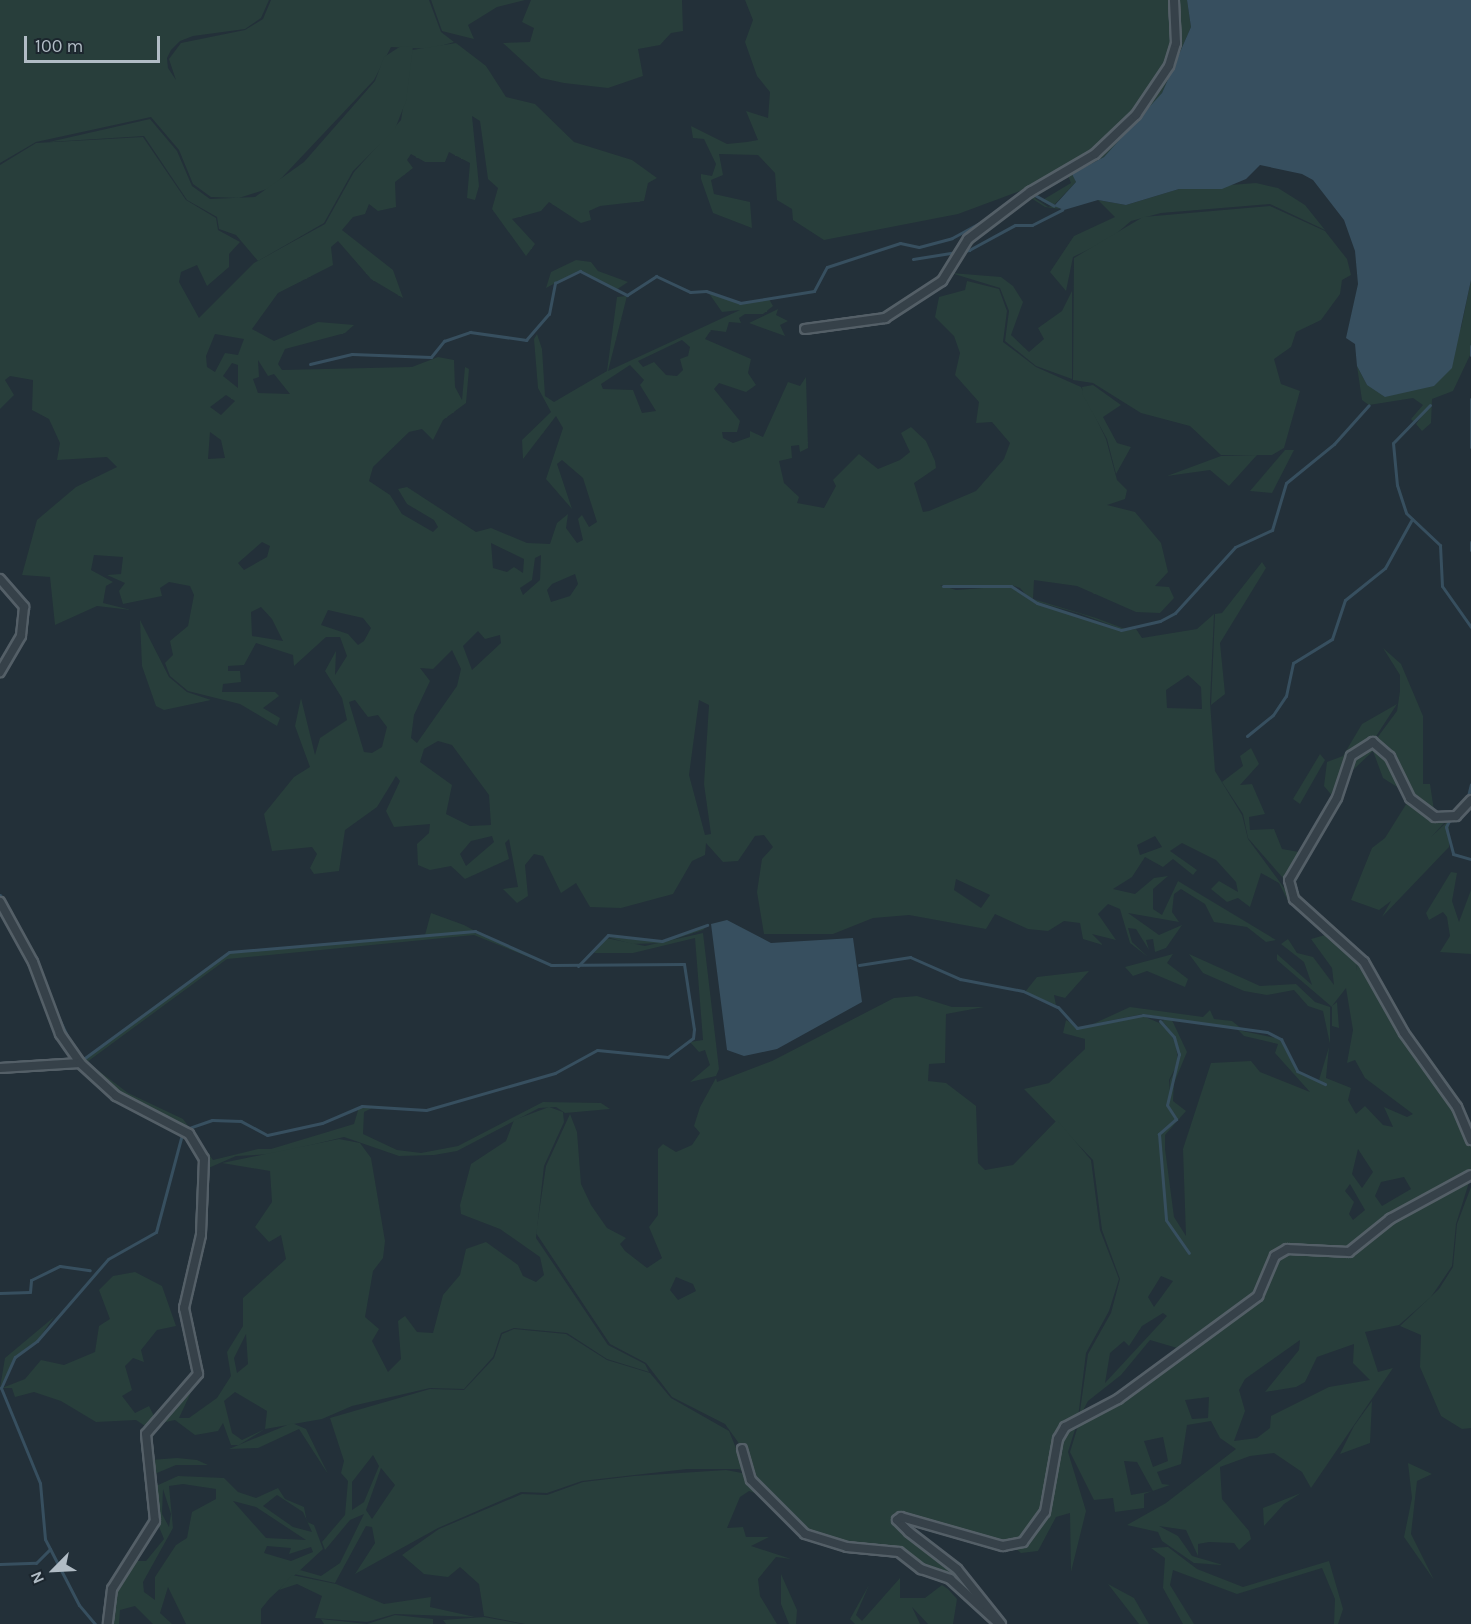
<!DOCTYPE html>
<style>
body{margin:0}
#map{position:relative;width:1471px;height:1624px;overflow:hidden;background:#233039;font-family:Karla,sans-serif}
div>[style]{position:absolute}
.green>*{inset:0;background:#283e3b}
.water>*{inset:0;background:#374f5f}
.stream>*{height:3px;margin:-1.5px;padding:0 1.5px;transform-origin:1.5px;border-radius:1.5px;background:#374f5f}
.roads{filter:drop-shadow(2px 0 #545f67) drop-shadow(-2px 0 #545f67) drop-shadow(0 2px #545f67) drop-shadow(0 -2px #545f67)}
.minor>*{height:8px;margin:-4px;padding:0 4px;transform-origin:4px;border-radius:4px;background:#364149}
span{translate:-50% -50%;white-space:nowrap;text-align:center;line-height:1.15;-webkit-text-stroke:6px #1c262e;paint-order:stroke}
.north{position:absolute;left:24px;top:1540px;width:60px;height:60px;-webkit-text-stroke:4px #1c262e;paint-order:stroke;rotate:246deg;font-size:16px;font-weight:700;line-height:24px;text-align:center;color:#b1bcc5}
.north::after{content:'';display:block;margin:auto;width:21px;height:27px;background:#b1bcc5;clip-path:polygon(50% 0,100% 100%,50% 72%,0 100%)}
.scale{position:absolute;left:24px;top:36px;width:136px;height:27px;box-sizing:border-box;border:3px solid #b1bcc5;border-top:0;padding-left:8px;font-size:18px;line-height:21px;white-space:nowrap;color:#b1bcc5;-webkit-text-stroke:4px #1c262e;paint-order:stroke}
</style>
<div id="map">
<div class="green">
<i style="clip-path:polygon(0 0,269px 0,261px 18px,245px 29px,193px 36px,180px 41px,171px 50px,167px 58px,168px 68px,176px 80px,169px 59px,181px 43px,245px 30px,263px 19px,271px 0,429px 0,441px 32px,454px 42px,430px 49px,391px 47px,374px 80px,273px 187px,239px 198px,211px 197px,193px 184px,179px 150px,151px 117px,36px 142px,0 163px)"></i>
<i style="clip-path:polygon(431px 0,525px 0,497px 7px,468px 25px,474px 39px,442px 31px)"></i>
<i style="clip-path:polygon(531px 0,682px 0,683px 31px,671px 33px,660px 45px,638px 49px,643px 76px,608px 88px,564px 83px,541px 78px,503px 43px,530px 42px,534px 28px,522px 22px)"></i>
<i style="clip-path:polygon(745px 0,1172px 0,1175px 42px,1149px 97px,1094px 153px,1047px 181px,958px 214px,824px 240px,793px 220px,792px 209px,777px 200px,775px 173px,758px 155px,719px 154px,723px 175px,711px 180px,714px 194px,750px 202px,752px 228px,713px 213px,701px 179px,701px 174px,712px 176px,716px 164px,704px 139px,693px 138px,691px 126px,727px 144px,747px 142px,758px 140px,746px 111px,768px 118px,770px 92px,757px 76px,745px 42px,753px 20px)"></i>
<i style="clip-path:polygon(1175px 0,1187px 0,1191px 27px,1162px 93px,1143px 117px,1104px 157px,1073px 174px,1076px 182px,1054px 205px,1060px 209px,1045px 207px,1031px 198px,986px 227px,1030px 192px,1036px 199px,1048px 207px,1052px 206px,1041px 201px,1071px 183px,1067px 173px,1096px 155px,1151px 99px,1177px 43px)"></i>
<i style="clip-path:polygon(evenodd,456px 43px,486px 66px,506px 97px,535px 104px,574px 142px,632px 160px,657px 178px,648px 183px,644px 201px,600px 206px,589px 211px,591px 220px,581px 223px,549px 202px,541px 211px,512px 219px,535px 244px,526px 256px,492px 209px,498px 188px,488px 179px,480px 121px,472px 116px,479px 186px,475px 200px,467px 198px,470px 163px,449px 152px,445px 162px,425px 162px,411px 154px,407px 160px,413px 168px,395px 182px,396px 207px,378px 211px,369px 204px,365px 214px,353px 217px,342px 230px,393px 270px,403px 298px,371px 279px,338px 241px,331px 247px,333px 265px,278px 293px,252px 329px,274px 341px,318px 322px,354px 325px,345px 333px,285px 349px,278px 364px,282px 370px,412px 367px,438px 357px,454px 360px,455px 387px,462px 400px,465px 367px,469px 369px,466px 403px,443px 420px,433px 440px,422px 429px,409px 432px,373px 467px,369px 481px,390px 495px,402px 514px,433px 532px,438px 527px,434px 520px,407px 504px,398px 489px,407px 487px,476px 532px,491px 528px,527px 543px,550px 544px,557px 523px,568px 514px,566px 528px,577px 543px,583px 540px,578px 519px,582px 515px,589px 527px,597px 522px,583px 478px,562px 460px,557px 464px,572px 509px,546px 479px,563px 428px,556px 416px,523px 459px,522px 440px,551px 412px,538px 388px,534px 339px,537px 334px,542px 349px,545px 396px,554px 402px,607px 371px,617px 297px,627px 296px,608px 371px,740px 310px,722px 312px,708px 292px,739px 304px,769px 299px,773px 306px,763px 314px,745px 314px,739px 318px,741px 323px,729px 322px,726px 332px,711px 330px,705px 339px,751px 359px,748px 373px,756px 385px,746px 392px,719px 383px,714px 389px,740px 421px,737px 432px,722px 432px,723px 438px,733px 443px,750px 437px,750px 431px,763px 437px,788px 382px,800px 386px,806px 377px,808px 448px,800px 452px,799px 445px,791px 446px,792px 458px,779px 461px,784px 483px,799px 497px,797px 503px,824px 508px,836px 486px,833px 480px,859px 454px,878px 469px,900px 460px,910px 452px,901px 433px,911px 427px,926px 441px,935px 461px,936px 468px,914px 483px,923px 512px,929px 511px,976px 491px,1004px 459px,1010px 443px,992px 422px,976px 423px,979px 402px,955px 375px,960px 353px,954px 336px,935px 317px,939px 297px,965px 290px,967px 281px,999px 289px,1007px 311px,1003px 342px,1036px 367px,1081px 387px,1106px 439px,1117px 480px,1127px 490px,1125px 499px,1107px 505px,1135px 512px,1161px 543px,1168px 572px,1155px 586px,1169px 587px,1174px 598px,1160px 613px,1136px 612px,1077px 586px,1034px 580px,1033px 599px,1096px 618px,1125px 629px,1121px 629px,1081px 614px,1038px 602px,1026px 595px,1020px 588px,1011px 585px,940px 585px,956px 590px,1011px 586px,1037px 604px,1121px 631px,1136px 629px,1142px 638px,1197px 629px,1214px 614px,1210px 702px,1215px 771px,1242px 815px,1248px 839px,1293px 900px,1289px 903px,1279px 883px,1261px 873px,1250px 907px,1238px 898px,1227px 902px,1211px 889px,1219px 881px,1238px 892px,1236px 882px,1216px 860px,1182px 843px,1170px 851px,1197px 870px,1193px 875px,1173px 859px,1163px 867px,1145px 857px,1132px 877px,1113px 889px,1135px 894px,1154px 878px,1168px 876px,1153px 889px,1153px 909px,1162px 915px,1178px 881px,1276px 940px,1266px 942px,1247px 927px,1214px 922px,1205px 904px,1181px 889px,1174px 894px,1172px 912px,1179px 922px,1128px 913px,1159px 935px,1182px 925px,1166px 948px,1155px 952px,1153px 939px,1146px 940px,1149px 950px,1136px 929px,1128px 928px,1132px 942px,1148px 957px,1130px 943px,1120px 909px,1108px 904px,1098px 914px,1116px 940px,1092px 934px,1103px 945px,1083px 939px,1080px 923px,1064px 921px,1048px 931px,1028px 929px,995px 914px,986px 929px,909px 915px,873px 918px,833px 934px,764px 934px,757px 892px,762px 859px,773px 847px,764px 835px,755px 836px,738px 861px,723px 862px,706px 843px,705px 855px,692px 861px,673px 894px,621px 908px,590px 907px,576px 883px,561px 893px,543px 856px,534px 854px,525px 865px,528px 896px,517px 903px,503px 889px,518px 887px,509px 839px,505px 843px,509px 859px,465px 879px,451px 866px,430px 870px,418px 865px,417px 844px,429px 833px,430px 824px,394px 827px,386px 811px,400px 781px,396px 776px,377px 807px,345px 830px,339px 871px,314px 874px,310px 868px,317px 854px,312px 847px,272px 851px,264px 814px,294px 777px,310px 767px,295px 726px,301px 698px,315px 755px,320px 738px,347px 720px,342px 698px,325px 671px,336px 651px,335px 675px,347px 656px,340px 637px,326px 637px,294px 666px,293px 655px,256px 643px,244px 665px,228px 666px,228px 671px,240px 671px,241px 682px,223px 684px,222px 692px,275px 692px,279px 696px,263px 708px,280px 718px,277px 726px,240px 704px,188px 691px,170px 676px,165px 663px,173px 655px,170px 641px,188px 626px,194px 595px,190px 586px,169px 582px,160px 588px,162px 596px,123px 604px,119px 591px,125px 583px,107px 575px,121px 574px,123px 557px,94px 555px,91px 570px,113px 582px,106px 586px,103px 603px,131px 610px,97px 606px,55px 625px,50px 577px,22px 575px,37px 520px,76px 487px,117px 467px,107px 457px,57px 460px,60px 443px,49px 419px,32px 410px,33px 380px,10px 376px,5px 380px,14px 395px,0 409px,0 165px,36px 143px,143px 137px,186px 200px,216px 218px,218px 230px,240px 242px,229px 254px,229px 267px,207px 286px,197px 265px,181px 272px,179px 282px,199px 318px,254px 263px,325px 224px,354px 172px,401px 120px,412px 50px,456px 43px,215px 334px,244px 339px,238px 355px,225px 353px,215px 372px,207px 367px,206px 356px,215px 334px,456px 43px,682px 340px,690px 347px,688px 356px,680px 359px,683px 370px,677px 376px,666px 375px,654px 362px,643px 367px,638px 361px,682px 340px,456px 43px,258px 360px,268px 376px,274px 374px,290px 394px,258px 393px,253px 379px,259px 377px,258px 360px,456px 43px,232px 363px,238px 365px,238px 388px,223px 376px,232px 363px,456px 43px,630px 365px,644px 380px,640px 385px,656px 411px,642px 413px,633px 390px,603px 389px,601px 384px,630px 365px,456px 43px,226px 395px,235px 401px,221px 415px,210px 407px,226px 395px,456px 43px,210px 432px,221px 440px,225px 458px,208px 459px,210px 432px,456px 43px,262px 542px,270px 546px,267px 557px,244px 570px,238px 563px,262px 542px,456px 43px,491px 543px,524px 559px,523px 573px,514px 567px,507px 572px,493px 568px,491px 543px,456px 43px,541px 555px,540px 580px,523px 595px,520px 588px,532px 580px,535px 558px,541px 555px,456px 43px,575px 574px,578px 584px,570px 596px,551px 602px,547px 590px,552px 584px,575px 574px,456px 43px,261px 607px,272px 619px,283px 641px,252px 636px,251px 612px,261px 607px,456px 43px,328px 610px,363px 618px,371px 628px,364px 641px,358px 645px,348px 634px,321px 625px,328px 610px,456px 43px,478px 631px,485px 639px,500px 635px,501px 643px,472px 670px,463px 646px,478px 631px,456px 43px,452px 650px,461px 669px,457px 686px,417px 743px,411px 738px,414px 715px,430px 681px,420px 668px,433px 669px,452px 650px,456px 43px,1188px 675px,1201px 687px,1202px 709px,1167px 708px,1166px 690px,1188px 675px,456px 43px,355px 700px,368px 717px,378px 715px,387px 727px,382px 747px,372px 753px,364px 752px,349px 702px,355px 700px,456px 43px,699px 700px,709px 705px,704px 784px,711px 834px,705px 835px,689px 775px,699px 700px,456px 43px,438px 741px,452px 745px,489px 795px,491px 825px,470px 826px,446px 814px,452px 785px,420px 762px,424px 749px,438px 741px,456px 43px,492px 836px,494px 842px,466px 866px,460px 854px,471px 841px,492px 836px,456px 43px,1155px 836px,1162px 847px,1140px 855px,1137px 845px,1155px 836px,456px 43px,956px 879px,990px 895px,981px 908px,954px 890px,956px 879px)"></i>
<i style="clip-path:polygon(401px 46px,413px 47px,406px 101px,395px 129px,353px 171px,324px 223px,258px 261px,236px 235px,219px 229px,217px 217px,187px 200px,144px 136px,49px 142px,150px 119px,177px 151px,192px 186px,210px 199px,255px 197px,304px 162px,375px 81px,384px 57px)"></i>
<i style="clip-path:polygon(1256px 183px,1278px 188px,1305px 205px,1325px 230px,1270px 204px,1161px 213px,1131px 221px,1110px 239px,1073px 257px,1066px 291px,1050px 272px,1074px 236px,1115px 217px,1098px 200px,1126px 205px,1179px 189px)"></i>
<i style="clip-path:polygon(1270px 206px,1325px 231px,1347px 259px,1351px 275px,1342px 280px,1340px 294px,1321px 320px,1296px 332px,1291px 347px,1274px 359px,1281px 384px,1300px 391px,1284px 448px,1272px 455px,1221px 455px,1190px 426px,1141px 413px,1093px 383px,1073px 380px,1074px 258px,1143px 217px)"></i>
<i style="clip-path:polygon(576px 260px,591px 262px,598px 271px,628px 282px,616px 290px,580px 270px,546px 288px,551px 272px)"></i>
<i style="clip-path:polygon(951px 273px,1001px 277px,1013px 286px,1023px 302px,1011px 335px,1029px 352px,1044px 339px,1038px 328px,1062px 311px,1072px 291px,1072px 379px,1036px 366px,1005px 341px,1009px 311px,1000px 288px)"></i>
<i style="clip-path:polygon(1471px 280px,1471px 353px,1453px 391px,1432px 399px,1431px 423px,1422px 431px,1416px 424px,1430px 405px,1415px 423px,1411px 419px,1423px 405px,1413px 398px,1369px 405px,1362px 400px,1357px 366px,1367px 385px,1461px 328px)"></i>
<i style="clip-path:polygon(778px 309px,776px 315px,788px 321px,780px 325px,785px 336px,749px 323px)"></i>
<i style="clip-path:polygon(1093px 385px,1121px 405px,1103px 417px,1117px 443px,1131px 447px,1116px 474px,1107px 439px,1083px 395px,1082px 387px)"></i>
<i style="clip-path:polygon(1285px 450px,1294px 450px,1272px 493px,1250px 491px)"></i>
<i style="clip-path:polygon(1257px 455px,1229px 486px,1210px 470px,1167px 476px,1221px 456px)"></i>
<i style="clip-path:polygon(1262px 562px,1266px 568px,1220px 643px,1225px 694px,1211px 705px,1215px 614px,1222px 613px)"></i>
<i style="clip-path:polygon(140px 620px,169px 677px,187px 692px,211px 700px,164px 710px,156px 706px,142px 666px)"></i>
<i style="clip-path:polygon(1383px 648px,1401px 664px,1423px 716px,1423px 784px,1430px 784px,1435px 817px,1411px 797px,1391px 756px,1374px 742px,1397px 711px,1400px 691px,1400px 675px)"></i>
<i style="clip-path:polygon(1397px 704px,1373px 741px,1350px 755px,1336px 798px,1290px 874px,1289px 885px,1248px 838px,1243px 814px,1222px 782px,1243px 766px,1240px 756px,1251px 748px,1259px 764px,1240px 785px,1252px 784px,1265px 814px,1249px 817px,1250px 830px,1274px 829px,1282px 849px,1299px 852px,1334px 798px,1324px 786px,1327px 762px,1343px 756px,1362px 724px)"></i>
<i style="clip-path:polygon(1373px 743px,1383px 748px,1405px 792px,1383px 778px,1373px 751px,1352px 771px,1338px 798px,1351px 756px)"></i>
<i style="clip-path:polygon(1320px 754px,1325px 760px,1300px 804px,1293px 799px)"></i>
<i style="clip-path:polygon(1410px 798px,1434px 818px,1448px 819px,1431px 837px,1449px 820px,1449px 847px,1382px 917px,1391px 901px,1379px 910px,1351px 900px,1372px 848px,1385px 838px)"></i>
<i style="clip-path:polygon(1451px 872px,1457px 873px,1452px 901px,1459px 922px,1471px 890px,1471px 954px,1440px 952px,1450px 936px,1447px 917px,1443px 912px,1429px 920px,1426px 913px)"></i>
<i style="clip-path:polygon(0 895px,37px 960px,69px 1041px,76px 1053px,88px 1067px,83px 1060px,229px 953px,475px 932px,551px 966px,474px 935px,227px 959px,87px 1062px,128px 1093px,183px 1119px,213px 1160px,258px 1149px,271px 1149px,354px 1124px,359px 1107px,374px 1107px,364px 1112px,363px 1134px,397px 1150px,421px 1153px,458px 1146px,543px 1102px,601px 1103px,610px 1109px,565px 1113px,556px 1107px,539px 1108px,457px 1151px,434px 1155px,399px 1156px,344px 1137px,274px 1154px,236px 1156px,204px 1170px,196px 1138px,116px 1095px,70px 1049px)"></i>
<i style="clip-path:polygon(431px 913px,464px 925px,475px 931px,425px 935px)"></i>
<i style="clip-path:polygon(708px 925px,703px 930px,662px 943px,632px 944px,607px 937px,662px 942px)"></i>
<i style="clip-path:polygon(703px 933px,719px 1069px,716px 1076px,690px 1082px,710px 1065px,705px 1050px,699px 1052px,690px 1042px,703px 1040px,695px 938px,633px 953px,594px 953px,606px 938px,645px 946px)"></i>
<i style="clip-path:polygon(evenodd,1325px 935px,1358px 957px,1356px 971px,1359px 958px,1456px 1107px,1471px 1143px,1471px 1173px,1408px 1207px,1348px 1252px,1304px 1248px,1275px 1255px,1257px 1295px,1184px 1350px,1150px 1340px,1121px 1375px,1088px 1401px,1079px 1418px,1088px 1354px,1111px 1313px,1120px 1279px,1102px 1230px,1093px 1160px,1024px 1089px,1049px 1083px,1085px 1049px,1085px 1039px,1063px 1033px,1066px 1020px,1081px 1029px,1143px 1016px,1164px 1025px,1176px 1043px,1178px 1063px,1169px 1080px,1170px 1091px,1170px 1080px,1179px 1063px,1179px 1054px,1174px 1037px,1165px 1024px,1161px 1021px,1171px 1018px,1187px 1052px,1174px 1083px,1173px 1101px,1186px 1111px,1165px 1135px,1165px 1149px,1174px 1217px,1186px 1236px,1183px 1149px,1211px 1063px,1251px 1061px,1260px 1072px,1310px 1092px,1275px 1053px,1278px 1044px,1244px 1036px,1238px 1030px,1280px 1039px,1297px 1072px,1325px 1084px,1319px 1080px,1329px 1047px,1326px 1078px,1351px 1088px,1348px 1100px,1356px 1114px,1365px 1106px,1383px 1125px,1393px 1127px,1384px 1107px,1407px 1117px,1413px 1114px,1365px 1078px,1355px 1060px,1347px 1063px,1353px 1030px,1346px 988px,1353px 979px,1332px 1006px,1337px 1002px,1339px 1028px,1332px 1026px,1332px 1007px,1277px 960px,1277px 954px,1312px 985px,1304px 962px,1281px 944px,1288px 939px,1297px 953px,1313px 957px,1334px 985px,1332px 968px,1311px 939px,1325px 935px,1358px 1149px,1373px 1172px,1362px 1188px,1352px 1174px,1358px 1149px,1325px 935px,1404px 1177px,1411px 1189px,1382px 1206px,1375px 1196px,1381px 1182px,1404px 1177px,1325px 935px,1350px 1184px,1365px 1210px,1353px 1220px,1349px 1214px,1354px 1202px,1345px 1191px,1350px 1184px,1325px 935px,1161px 1276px,1173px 1281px,1154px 1307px,1148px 1297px,1161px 1276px,1325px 935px,1163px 1313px,1167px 1316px,1105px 1383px,1110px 1353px,1124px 1341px,1129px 1346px,1142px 1326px,1163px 1313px)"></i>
<i style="clip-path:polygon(1173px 954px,1167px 963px,1188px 979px,1185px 987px,1147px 971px,1133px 976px,1125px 967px)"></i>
<i style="clip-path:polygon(1189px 954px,1260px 986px,1296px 984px,1315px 1002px,1330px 1007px,1330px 1044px,1323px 1011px,1308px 1006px,1294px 990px,1267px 995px,1244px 991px,1203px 973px)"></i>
<i style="clip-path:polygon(1089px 971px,1065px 998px,1054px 995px,1056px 1005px,1025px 992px,1037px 977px)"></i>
<i style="clip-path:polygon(evenodd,917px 996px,952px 1007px,984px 1007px,946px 1014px,945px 1063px,929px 1064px,928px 1081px,946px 1083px,976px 1106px,978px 1163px,985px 1170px,1013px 1165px,1057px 1120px,1091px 1160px,1100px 1230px,1119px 1279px,1109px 1311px,1086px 1353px,1078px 1418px,1064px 1427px,1051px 1487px,1033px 1532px,1014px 1546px,935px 1523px,901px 1516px,896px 1520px,956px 1569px,997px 1622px,967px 1592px,892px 1548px,811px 1536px,753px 1479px,743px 1449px,725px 1424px,672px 1397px,646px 1363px,610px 1344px,536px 1233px,546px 1166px,570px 1114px,577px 1132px,581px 1184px,591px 1205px,607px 1228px,626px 1238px,620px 1244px,625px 1251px,647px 1268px,662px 1258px,649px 1227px,658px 1215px,658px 1149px,663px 1144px,676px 1152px,692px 1145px,700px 1133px,694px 1126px,700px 1107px,716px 1078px,717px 1082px,772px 1061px,894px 998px,917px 996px,676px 1277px,693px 1284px,696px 1291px,678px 1300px,670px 1290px,676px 1277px)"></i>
<i style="clip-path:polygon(1130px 1007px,1203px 1017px,1210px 1010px,1214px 1019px,1232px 1021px,1242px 1029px,1143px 1014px,1093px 1024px)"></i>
<i style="clip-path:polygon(evenodd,549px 1107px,563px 1112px,564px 1122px,544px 1166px,536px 1238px,608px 1345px,645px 1364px,649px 1372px,607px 1359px,567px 1333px,514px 1328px,501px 1333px,493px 1357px,464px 1389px,430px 1388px,352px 1406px,322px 1419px,265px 1429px,239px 1445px,231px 1445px,223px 1423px,218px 1431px,195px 1435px,175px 1420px,156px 1424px,192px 1390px,179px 1418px,189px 1418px,217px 1398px,231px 1376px,227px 1352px,243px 1326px,243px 1298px,286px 1259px,281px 1235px,269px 1242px,255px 1227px,272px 1202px,270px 1171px,222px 1163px,339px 1139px,360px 1143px,371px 1158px,385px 1241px,383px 1258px,373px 1271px,365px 1317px,379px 1329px,372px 1341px,388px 1372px,401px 1359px,398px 1321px,405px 1316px,417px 1332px,433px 1333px,443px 1295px,460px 1275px,466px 1249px,486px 1242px,518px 1265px,523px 1276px,536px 1282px,544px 1275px,540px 1257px,500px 1229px,461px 1214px,460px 1205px,471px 1164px,506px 1141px,514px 1120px,549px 1107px,246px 1334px,248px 1364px,237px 1373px,234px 1358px,246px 1334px,549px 1107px,235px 1392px,267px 1411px,265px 1429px,242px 1440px,232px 1433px,224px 1401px,235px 1392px)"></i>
<i style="clip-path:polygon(evenodd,1471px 1176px,1456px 1224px,1452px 1266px,1431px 1297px,1399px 1325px,1365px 1332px,1378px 1372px,1393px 1368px,1311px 1488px,1302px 1472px,1274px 1453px,1250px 1456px,1220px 1467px,1222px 1499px,1249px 1531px,1251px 1539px,1239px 1550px,1234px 1543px,1209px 1542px,1198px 1544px,1198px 1556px,1186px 1530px,1159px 1526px,1178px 1536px,1192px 1556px,1223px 1565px,1194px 1563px,1162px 1541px,1158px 1532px,1127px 1525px,1166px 1503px,1236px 1449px,1220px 1438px,1211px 1421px,1187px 1425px,1181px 1464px,1157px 1472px,1162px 1484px,1170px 1485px,1144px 1494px,1144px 1508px,1115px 1512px,1113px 1498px,1094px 1500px,1070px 1452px,1080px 1419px,1119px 1399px,1258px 1296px,1267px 1268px,1287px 1249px,1341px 1254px,1471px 1176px,1300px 1340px,1299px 1350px,1265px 1392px,1296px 1387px,1305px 1382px,1317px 1357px,1354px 1344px,1353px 1363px,1370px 1380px,1329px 1387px,1271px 1416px,1270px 1428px,1257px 1438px,1234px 1441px,1245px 1411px,1239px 1390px,1245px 1379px,1300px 1340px,1471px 1176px,1209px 1397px,1208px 1418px,1192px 1419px,1185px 1400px,1209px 1397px,1471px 1176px,1163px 1437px,1168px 1461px,1153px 1467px,1144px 1441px,1163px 1437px,1471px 1176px,1124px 1461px,1137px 1462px,1153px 1491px,1131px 1495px,1124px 1461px)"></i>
<i style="clip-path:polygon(1471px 1187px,1471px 1428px,1462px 1429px,1441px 1416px,1420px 1367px,1421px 1335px,1400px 1326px,1439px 1289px,1453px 1267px,1457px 1224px)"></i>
<i style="clip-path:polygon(135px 1272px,162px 1286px,176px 1326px,157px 1330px,141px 1350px,144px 1362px,133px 1358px,125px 1366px,132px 1390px,122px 1396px,135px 1413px,149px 1406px,156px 1420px,148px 1428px,136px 1420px,96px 1422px,61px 1401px,34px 1392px,15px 1397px,12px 1388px,2px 1388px,25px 1379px,41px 1360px,64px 1365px,95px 1352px,99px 1326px,110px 1319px,99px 1290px,113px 1276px)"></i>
<i style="clip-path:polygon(54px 1317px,37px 1341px,15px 1357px,0 1388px,5px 1358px)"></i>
<i style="clip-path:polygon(evenodd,514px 1329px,566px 1334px,607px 1360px,650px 1373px,671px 1398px,729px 1431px,747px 1475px,739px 1469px,687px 1469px,582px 1481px,547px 1493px,521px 1492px,438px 1528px,355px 1574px,375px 1543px,372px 1527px,366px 1526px,335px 1583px,294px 1574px,300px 1570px,321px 1576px,340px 1563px,364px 1514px,350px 1520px,325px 1550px,322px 1542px,345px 1515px,348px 1481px,341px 1473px,344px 1461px,330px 1418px,430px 1389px,464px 1390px,494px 1358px,502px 1334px,514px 1329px,373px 1455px,379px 1466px,364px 1502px,352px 1510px,352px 1482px,373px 1455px,514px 1329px,381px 1468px,395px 1485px,372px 1519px,366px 1510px,381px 1468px)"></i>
<i style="clip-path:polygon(1372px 1401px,1370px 1443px,1340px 1454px,1354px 1426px)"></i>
<i style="clip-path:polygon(1078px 1420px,1068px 1452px,1086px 1511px,1071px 1572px,1070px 1513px,1056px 1517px,1038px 1551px,1021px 1553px,1014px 1547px,1035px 1533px,1045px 1513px,1066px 1428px)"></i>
<i style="clip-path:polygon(292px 1423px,306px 1429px,328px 1474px,299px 1429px,258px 1448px,229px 1449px)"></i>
<i style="clip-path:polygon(177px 1458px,197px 1460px,208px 1465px,176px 1465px,152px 1475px,150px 1460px)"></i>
<i style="clip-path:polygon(1408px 1463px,1432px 1474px,1417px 1481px,1411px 1534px,1434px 1580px,1404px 1537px,1412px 1498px)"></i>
<i style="clip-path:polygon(726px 1470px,742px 1473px,763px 1496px,749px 1491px,740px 1497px,727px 1528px,743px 1527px,746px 1537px,769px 1537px,751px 1546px,791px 1559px,776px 1557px,758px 1579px,760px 1596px,777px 1624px,525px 1624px,484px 1616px,479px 1584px,460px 1567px,448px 1577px,424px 1574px,402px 1555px,439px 1529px,522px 1494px,547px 1495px,583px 1482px,634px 1476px)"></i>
<i style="clip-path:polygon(evenodd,178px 1476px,224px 1478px,238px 1492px,256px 1498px,278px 1488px,285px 1499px,304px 1507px,307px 1522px,314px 1525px,323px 1549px,270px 1598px,261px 1609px,261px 1624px,186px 1624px,168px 1587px,160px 1613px,172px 1624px,153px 1624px,135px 1606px,120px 1610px,119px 1624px,110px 1624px,112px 1596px,131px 1561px,146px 1561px,164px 1539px,157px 1522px,156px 1486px,178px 1476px,183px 1484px,216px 1489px,216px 1499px,192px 1512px,187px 1538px,176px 1545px,155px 1577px,155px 1600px,144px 1592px,143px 1582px,173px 1528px,169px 1486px,183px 1484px,178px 1476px,163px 1489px,171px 1514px,169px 1527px,162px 1514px,163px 1489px,178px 1476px,277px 1495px,303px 1512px,312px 1532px,293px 1527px,263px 1506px,277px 1495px,178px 1476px,233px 1501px,256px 1507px,306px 1540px,266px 1538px,233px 1501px,178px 1476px,267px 1546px,291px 1548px,289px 1554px,311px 1547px,313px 1552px,291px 1561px,264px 1553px,267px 1546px)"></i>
<i style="clip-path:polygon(1301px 1493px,1284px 1504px,1264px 1526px,1263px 1508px)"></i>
<i style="clip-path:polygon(1168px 1547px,1197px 1569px,1243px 1587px,1329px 1561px,1343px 1609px,1338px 1624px,1334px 1624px,1335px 1599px,1322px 1568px,1237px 1594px,1173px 1570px,1170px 1585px,1194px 1624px,1183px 1624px,1163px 1588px,1165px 1558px,1151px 1548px)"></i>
<i style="clip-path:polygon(781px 1574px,797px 1610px,796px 1624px,789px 1624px,781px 1604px)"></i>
<i style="clip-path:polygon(292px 1575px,336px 1584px,384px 1604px,431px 1597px,430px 1607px,475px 1617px,395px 1614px,367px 1622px,315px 1618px,322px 1596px,297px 1584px,279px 1590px)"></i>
<i style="clip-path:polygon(900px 1578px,900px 1598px,925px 1598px,942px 1585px,948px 1589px,957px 1599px,953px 1624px,928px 1624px,912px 1607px,920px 1624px,855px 1624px,850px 1619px,869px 1585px,856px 1615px,862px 1621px)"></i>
<i style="clip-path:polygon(1108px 1584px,1134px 1598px,1149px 1624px,1139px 1624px)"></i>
<i style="clip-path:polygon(395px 1615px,433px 1619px,433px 1624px,324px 1624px,321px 1619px,367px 1624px)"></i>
<i style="clip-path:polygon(484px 1617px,522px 1624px,446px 1624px,443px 1620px)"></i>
</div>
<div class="water">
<i style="clip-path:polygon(1187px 0,1471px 0,1471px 280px,1452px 368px,1434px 386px,1385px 397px,1367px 385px,1357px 366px,1355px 344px,1346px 338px,1358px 284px,1355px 251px,1344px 220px,1313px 180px,1302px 174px,1260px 165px,1246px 179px,1222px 189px,1179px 189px,1126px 205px,1098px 200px,1064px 210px,1054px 206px,1076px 182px,1072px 174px,1104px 157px,1162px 93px,1191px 27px)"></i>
<i style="clip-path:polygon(727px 920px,771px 943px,853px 938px,862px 1002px,777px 1049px,744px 1056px,727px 1050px,711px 924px)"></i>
</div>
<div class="stream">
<i style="left:1031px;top:193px;width:26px;rotate:29deg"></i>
<i style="left:913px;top:259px;width:57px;rotate:-9.1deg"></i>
<i style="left:969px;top:250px;width:52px;rotate:-28.5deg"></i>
<i style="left:1015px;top:225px;width:17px"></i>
<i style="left:1032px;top:225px;width:34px;rotate:-27deg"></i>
<i style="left:1471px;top:346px;width:9px;rotate:90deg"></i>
<i style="left:310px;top:364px;width:43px;rotate:-13.4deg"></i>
<i style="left:352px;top:354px;width:79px;rotate:2.2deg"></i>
<i style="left:431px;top:357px;width:21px;rotate:-51deg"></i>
<i style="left:444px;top:341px;width:28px;rotate:-19deg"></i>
<i style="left:470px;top:332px;width:57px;rotate:8.1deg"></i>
<i style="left:526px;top:340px;width:35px;rotate:-49deg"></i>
<i style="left:549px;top:314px;width:32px;rotate:-79deg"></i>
<i style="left:555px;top:283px;width:28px;rotate:-26deg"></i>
<i style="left:580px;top:271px;width:53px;rotate:27.1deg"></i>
<i style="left:627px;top:295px;width:35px;rotate:-33deg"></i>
<i style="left:656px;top:276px;width:38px;rotate:25deg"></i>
<i style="left:690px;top:292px;width:16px;rotate:-4deg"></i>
<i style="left:706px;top:291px;width:36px;rotate:19deg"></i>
<i style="left:740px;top:303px;width:75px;rotate:-9.2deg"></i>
<i style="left:814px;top:291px;width:27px;rotate:-62deg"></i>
<i style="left:827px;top:267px;width:77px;rotate:-18.2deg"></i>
<i style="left:900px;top:243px;width:19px;rotate:12deg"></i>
<i style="left:919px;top:247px;width:34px;rotate:-15deg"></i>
<i style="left:952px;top:238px;width:48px;rotate:-28.7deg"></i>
<i style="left:1471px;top:399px;width:48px;rotate:90deg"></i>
<i style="left:1430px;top:405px;width:53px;rotate:134.2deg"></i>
<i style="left:1393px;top:443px;width:42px;rotate:84.6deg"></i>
<i style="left:1397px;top:485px;width:29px;rotate:72deg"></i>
<i style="left:1406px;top:513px;width:47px;rotate:43.3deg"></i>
<i style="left:1440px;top:545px;width:41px;rotate:87.2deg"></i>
<i style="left:1442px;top:586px;width:50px;rotate:54.7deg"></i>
<i style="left:1471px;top:542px;width:8px;rotate:90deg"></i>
<i style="left:943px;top:586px;width:68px"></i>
<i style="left:1011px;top:586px;width:31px;rotate:33deg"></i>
<i style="left:1037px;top:603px;width:88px;rotate:17.8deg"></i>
<i style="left:1121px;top:630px;width:40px;rotate:-13deg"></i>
<i style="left:1160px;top:621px;width:17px;rotate:-28deg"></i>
<i style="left:1175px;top:613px;width:89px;rotate:-47.7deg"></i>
<i style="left:1235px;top:547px;width:41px;rotate:-24.7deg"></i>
<i style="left:1272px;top:530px;width:49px;rotate:-73.4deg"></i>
<i style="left:1286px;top:483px;width:62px;rotate:-39.1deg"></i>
<i style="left:1334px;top:444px;width:52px;rotate:-48.1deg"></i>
<i style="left:1247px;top:736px;width:33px;rotate:-39deg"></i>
<i style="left:1273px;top:715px;width:23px;rotate:-56deg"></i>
<i style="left:1286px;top:696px;width:34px;rotate:-78deg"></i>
<i style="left:1293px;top:663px;width:46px;rotate:-31.6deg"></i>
<i style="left:1332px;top:639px;width:41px;rotate:-71.6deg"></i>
<i style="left:1345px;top:600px;width:51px;rotate:-38.7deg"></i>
<i style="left:1385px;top:568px;width:56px;rotate:-61.1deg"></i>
<i style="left:1467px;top:800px;width:16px;rotate:-76deg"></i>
<i style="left:1451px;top:817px;width:11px;rotate:117deg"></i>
<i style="left:1446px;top:827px;width:28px;rotate:75deg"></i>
<i style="left:1453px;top:854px;width:19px;rotate:16deg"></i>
<i style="left:0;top:895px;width:75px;rotate:60.4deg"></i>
<i style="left:37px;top:960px;width:31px;rotate:71deg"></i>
<i style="left:859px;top:965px;width:52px;rotate:-8.9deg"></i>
<i style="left:910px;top:957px;width:55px;rotate:23.7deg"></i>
<i style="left:960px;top:979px;width:64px;rotate:10.8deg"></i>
<i style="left:1023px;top:991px;width:38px;rotate:25deg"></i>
<i style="left:1058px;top:1007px;width:28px;rotate:48deg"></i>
<i style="left:1077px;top:1028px;width:67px;rotate:-11.1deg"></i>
<i style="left:1143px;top:1015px;width:125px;rotate:7.8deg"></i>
<i style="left:1267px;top:1032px;width:16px;rotate:27deg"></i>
<i style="left:1281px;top:1039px;width:36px;rotate:63deg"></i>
<i style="left:1297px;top:1071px;width:31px;rotate:25deg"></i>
<i style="left:578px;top:966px;width:43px;rotate:-45.9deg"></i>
<i style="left:608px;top:935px;width:54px;rotate:6.3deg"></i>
<i style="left:662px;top:941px;width:48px;rotate:-19.6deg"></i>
<i style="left:53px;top:1006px;width:42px;rotate:64.7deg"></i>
<i style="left:1160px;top:1021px;width:21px;rotate:49deg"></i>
<i style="left:1174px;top:1037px;width:18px;rotate:74deg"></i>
<i style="left:1179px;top:1054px;width:52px;rotate:103.2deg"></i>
<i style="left:1167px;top:1105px;width:17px;rotate:57deg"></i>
<i style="left:1176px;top:1119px;width:23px;rotate:139deg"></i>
<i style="left:1159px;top:1134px;width:86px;rotate:85.3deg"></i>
<i style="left:1166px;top:1220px;width:40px;rotate:55.1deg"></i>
<i style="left:82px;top:1060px;width:182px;rotate:-36.3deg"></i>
<i style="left:229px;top:952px;width:247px;rotate:-4.9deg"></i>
<i style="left:475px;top:931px;width:83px;rotate:24.1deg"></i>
<i style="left:551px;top:965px;width:133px;rotate:-0.4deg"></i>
<i style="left:684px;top:964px;width:66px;rotate:81.3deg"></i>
<i style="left:694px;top:1029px;width:9px;rotate:96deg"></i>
<i style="left:693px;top:1038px;width:31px;rotate:143deg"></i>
<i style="left:668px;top:1057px;width:71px;rotate:-174.4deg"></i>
<i style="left:597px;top:1050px;width:48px;rotate:151.3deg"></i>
<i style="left:555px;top:1073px;width:134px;rotate:164deg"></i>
<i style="left:426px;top:1110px;width:64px;rotate:-176.4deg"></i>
<i style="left:362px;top:1106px;width:43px;rotate:157deg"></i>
<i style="left:322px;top:1123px;width:56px;rotate:167.7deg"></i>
<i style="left:267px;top:1135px;width:30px;rotate:-152deg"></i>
<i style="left:241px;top:1121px;width:29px;rotate:-178deg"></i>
<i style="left:212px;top:1120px;width:24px;rotate:161deg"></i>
<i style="left:189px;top:1128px;width:33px;rotate:-155deg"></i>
<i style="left:0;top:1063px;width:65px;rotate:-2.6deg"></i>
<i style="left:110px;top:1086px;width:23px;rotate:34deg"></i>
<i style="left:0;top:1293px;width:30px;rotate:-2deg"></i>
<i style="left:30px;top:1292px;width:12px;rotate:-85deg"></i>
<i style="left:31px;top:1280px;width:32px;rotate:-26deg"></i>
<i style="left:60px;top:1266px;width:30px;rotate:8deg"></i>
<i style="left:0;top:1564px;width:36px;rotate:-2deg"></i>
<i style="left:36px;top:1563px;width:20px;rotate:-45deg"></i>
<i style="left:95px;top:1624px;width:25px;rotate:-130deg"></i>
<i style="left:79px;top:1605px;width:74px;rotate:-117.3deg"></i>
<i style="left:45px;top:1539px;width:56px;rotate:-95.1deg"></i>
<i style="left:40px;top:1483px;width:103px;rotate:-112.3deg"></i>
<i style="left:1px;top:1388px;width:34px;rotate:-66deg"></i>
<i style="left:15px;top:1357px;width:27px;rotate:-36deg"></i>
<i style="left:37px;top:1341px;width:108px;rotate:-49.1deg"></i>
<i style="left:108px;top:1259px;width:55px;rotate:-29.4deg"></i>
<i style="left:156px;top:1232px;width:101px;rotate:-75.1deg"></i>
</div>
<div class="roads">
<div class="minor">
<i style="left:805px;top:329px;width:81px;rotate:-7.8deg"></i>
<i style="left:885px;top:318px;width:68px;rotate:-33deg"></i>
<i style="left:942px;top:281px;width:49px;rotate:-58.2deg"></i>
<i style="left:968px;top:239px;width:78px;rotate:-37.2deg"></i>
<i style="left:1030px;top:192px;width:75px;rotate:-30.3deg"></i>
<i style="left:1095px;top:154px;width:57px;rotate:-43.6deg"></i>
<i style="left:1136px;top:115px;width:59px;rotate:-56deg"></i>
<i style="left:1169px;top:66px;width:24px;rotate:-73deg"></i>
<i style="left:1176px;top:43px;width:43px;rotate:-92.7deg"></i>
<i style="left:0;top:579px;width:37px;rotate:49deg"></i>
<i style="left:24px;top:607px;width:29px;rotate:96deg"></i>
<i style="left:21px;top:636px;width:42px;rotate:120.3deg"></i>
<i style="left:1471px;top:800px;width:22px;rotate:133deg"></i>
<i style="left:1456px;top:816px;width:21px;rotate:177deg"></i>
<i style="left:1435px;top:817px;width:31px;rotate:-143deg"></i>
<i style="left:1410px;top:798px;width:46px;rotate:-116deg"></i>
<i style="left:1390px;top:757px;width:23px;rotate:-139deg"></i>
<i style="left:1373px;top:742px;width:26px;rotate:148deg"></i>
<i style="left:1351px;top:756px;width:44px;rotate:108.4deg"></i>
<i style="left:1337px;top:798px;width:95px;rotate:120.3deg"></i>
<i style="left:1289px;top:880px;width:20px;rotate:75deg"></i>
<i style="left:1294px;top:899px;width:94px;rotate:42deg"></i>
<i style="left:1364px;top:962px;width:81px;rotate:60.6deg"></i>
<i style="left:1404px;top:1033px;width:91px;rotate:54.4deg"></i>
<i style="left:1457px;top:1107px;width:36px;rotate:67deg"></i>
<i style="left:0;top:902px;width:68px;rotate:61.2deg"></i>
<i style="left:33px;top:962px;width:77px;rotate:69.4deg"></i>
<i style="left:60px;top:1034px;width:35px;rotate:55deg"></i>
<i style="left:0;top:1068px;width:80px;rotate:-3.6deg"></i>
<i style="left:80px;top:1063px;width:49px;rotate:42.5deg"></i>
<i style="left:116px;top:1096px;width:82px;rotate:27.5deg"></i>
<i style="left:189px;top:1134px;width:29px;rotate:59deg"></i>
<i style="left:204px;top:1159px;width:76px;rotate:92.3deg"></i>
<i style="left:201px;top:1235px;width:75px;rotate:103.1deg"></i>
<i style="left:184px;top:1308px;width:67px;rotate:78deg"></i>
<i style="left:198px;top:1374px;width:79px;rotate:130.9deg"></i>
<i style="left:146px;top:1434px;width:87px;rotate:84.1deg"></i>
<i style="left:155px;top:1521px;width:80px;rotate:122.3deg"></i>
<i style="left:112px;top:1589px;width:35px;rotate:97deg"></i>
<i style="left:742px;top:1449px;width:32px;rotate:74deg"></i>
<i style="left:751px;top:1480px;width:76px;rotate:45deg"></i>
<i style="left:805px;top:1534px;width:44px;rotate:17.2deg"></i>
<i style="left:847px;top:1547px;width:52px;rotate:5.5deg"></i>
<i style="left:899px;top:1552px;width:28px;rotate:38deg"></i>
<i style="left:921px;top:1569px;width:31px;rotate:19deg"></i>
<i style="left:950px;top:1579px;width:65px;rotate:42.5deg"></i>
<i style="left:1001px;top:1624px;width:70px;rotate:-128.7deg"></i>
<i style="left:957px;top:1569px;width:61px;rotate:-142.4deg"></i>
<i style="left:909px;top:1532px;width:17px;rotate:-135deg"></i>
<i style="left:897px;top:1520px;width:5px;rotate:-37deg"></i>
<i style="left:901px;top:1517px;width:106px;rotate:15.9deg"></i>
<i style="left:1003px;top:1546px;width:20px;rotate:-11deg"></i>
<i style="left:1023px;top:1542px;width:37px;rotate:-54deg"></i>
<i style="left:1045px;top:1512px;width:74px;rotate:-79.9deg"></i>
<i style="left:1058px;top:1439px;width:14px;rotate:-60deg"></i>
<i style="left:1065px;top:1427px;width:60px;rotate:-27.8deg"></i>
<i style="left:1118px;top:1399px;width:174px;rotate:-36.3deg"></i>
<i style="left:1258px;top:1296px;width:43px;rotate:-67deg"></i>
<i style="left:1275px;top:1256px;width:14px;rotate:-30deg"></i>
<i style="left:1287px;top:1249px;width:62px;rotate:2.8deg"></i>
<i style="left:1349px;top:1252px;width:53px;rotate:-38.8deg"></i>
<i style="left:1390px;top:1219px;width:92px;rotate:-28.5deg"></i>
</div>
</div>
<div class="north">N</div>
<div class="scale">100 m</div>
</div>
